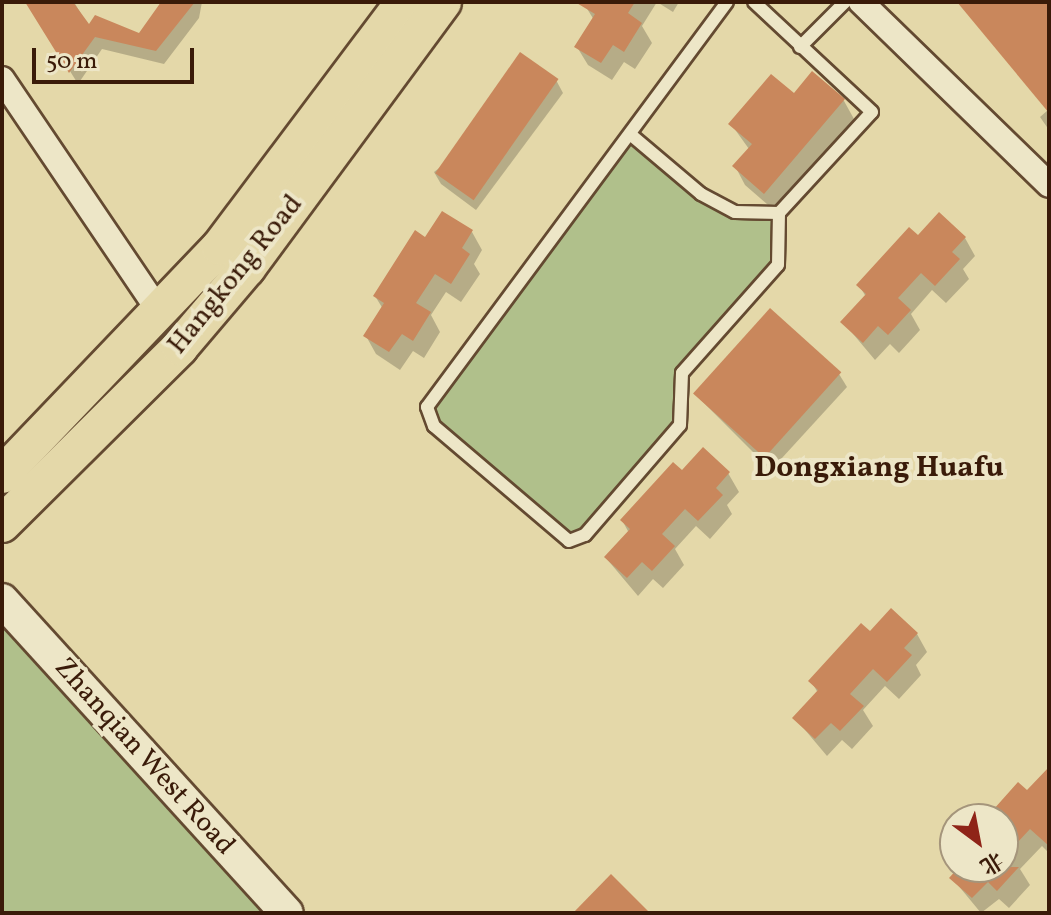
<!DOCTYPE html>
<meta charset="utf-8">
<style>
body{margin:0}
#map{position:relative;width:1051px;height:915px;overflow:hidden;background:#e4d8a9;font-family:Vollkorn,"Noto Serif SC",serif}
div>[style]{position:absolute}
.green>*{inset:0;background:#b0c08b}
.shadow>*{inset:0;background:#0003}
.building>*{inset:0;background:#c9875c;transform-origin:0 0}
.roads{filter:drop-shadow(2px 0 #644a31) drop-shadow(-2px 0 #644a31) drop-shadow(0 2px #644a31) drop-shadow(0 -2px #644a31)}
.lane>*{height:12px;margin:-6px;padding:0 6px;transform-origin:6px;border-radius:6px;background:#ede6c7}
.street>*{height:24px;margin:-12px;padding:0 12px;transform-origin:12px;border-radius:12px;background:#ede6c7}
.secondary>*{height:32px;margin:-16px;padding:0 16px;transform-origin:16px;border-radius:16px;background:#ede6c7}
.primary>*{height:36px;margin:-18px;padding:0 18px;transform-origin:18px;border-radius:18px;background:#e4d8a9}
span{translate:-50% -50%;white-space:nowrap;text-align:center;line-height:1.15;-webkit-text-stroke:8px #ede6c7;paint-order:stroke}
.street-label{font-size:28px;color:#3a1b09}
.neighbourhood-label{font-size:30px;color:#3a1b09;font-weight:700}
.frame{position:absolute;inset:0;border:4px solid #3a1b09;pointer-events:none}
.north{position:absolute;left:939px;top:803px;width:80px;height:80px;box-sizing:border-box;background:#ede6c7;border:2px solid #a5957b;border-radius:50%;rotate:148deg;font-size:22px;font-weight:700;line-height:32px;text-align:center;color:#3a1b09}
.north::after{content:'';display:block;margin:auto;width:28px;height:36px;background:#8f2418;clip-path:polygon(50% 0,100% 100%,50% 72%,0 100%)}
.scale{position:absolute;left:32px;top:48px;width:162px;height:36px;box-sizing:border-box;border:4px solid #3a1b09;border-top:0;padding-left:10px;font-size:24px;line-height:28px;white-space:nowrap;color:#3a1b09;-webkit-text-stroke:6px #ede6c7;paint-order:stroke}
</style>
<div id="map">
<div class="green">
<i style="clip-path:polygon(630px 134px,735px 212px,779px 213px,778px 265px,683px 373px,680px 425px,585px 535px,569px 541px,434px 426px,427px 407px)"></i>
<i style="clip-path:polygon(2px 623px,268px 913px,2px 913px)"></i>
</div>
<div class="shadow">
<i style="clip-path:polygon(27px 2px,74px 2px,89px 27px,139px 35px,163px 2px,202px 2px,199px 18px,164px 64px,102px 49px,78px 84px)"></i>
<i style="clip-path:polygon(589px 2px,657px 2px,642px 26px,652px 43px,635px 69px,624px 62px,612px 80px,588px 65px,577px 47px,594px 20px,586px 7px)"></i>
<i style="clip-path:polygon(657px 2px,679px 2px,673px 12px)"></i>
<i style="clip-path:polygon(959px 2px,1049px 2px,1049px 130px,1040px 117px,1048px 110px)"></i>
<i style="clip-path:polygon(813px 74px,844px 101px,854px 119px,775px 211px,745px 185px,735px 166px,749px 149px,731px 124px,794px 96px)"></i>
<i style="clip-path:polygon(556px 80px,563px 93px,476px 210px,441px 184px,434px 172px)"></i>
<i style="clip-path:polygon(472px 232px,482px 250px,474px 264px,480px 274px,461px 302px,446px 292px,431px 315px,440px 332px,424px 358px,413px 351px,400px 370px,376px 354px,366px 336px,383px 309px,375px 296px,426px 240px)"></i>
<i style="clip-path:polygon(918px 238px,965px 238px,975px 256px,963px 269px,969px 279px,946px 303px,932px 290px,911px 314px,920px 330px,899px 353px,890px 344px,875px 360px,843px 322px,866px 297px,859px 285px)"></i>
<i style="clip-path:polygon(839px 374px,847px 387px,771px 470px,694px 393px)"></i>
<i style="clip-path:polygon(682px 473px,728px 473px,739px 492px,727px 505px,732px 514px,710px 539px,696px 526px,675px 549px,684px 565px,663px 588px,653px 579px,638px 596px,606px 558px,629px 533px,622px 520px)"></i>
<i style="clip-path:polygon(870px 634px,917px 634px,927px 652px,916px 665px,921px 675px,899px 699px,885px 686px,863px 710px,873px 726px,852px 749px,842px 740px,827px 756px,795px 718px,818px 693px,811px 681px)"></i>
<i style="clip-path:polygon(1049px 770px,1049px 853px,1042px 846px,1020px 869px,1030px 885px,1009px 908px,999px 899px,981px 913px,952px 878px,962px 867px,1003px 867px,1003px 819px,987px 819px,1028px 793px)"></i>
</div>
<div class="building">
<i style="clip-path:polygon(25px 2px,73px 2px,89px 24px,95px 15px,139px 33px,161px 2px,195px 2px,156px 51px,95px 37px,69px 73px)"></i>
<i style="clip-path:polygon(575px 2px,635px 2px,628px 13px,642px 23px,624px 52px,613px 45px,601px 63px,574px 47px,595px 14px)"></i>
<i style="clip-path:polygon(957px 2px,1049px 2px,1049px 113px)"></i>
<i style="left:520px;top:52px;width:47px;height:148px;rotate:35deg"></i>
<i style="clip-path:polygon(812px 71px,845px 99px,764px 194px,732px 166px,752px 144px,728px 124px,771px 74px,794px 93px)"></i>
<i style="clip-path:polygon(442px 211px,473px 230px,462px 248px,470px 254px,451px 284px,435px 274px,416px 303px,431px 312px,413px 341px,402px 334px,389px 352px,363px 336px,384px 303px,373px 296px,415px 230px,425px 237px)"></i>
<i style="clip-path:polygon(939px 212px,966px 237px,952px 252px,960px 259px,935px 286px,921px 273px,898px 298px,911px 310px,888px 335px,878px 326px,863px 343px,840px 322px,866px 294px,856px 285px,909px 227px,918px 235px)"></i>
<i style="left:770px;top:308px;width:96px;height:115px;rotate:42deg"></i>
<i style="clip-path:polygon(703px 447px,730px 472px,716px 488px,723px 495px,698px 521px,685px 509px,662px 534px,675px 546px,652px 571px,642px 562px,627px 578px,604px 557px,630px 529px,620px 520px,673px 462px,682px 470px)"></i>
<i style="clip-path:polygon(891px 608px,918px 633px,904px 648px,912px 655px,887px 682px,873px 669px,850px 694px,864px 706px,840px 731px,831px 723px,815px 739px,792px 718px,818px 690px,808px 681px,861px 623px,870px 631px)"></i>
<i style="clip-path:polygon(1049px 767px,1049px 846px,1030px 829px,1003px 858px,1003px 819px,985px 819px,1018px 782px,1027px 790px)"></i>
<i style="clip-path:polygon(959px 867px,1019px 867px,997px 891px,988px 882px,972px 898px,949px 878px)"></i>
<i style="clip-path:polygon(611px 874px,650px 913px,573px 913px)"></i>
</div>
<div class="roads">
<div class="lane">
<i style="left:727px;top:2px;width:504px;rotate:126.53deg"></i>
<i style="left:427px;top:407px;width:20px;rotate:70deg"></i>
<i style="left:434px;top:426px;width:177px;rotate:40.4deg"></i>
<i style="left:569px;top:541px;width:17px;rotate:-21deg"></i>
<i style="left:585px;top:535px;width:145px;rotate:-49.2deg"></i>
<i style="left:680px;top:425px;width:52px;rotate:-87.8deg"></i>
<i style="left:682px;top:373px;width:144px;rotate:-48.4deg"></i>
<i style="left:778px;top:265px;width:52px;rotate:-88.9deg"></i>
<i style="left:779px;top:213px;width:137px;rotate:-47.4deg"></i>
<i style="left:872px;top:112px;width:161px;rotate:-137deg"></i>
<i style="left:800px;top:47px;width:64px;rotate:-45deg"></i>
<i style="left:630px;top:134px;width:93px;rotate:40.2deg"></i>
<i style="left:701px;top:194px;width:38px;rotate:28deg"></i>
<i style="left:735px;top:212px;width:44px;rotate:1.3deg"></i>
</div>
<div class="street">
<i style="left:861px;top:2px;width:262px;rotate:44.2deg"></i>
<i style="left:2px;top:79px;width:284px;rotate:55.9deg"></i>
</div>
<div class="secondary">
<i style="left:2px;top:600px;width:423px;rotate:47.7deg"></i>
</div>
<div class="primary">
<i style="left:2px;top:475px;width:315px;rotate:-46.3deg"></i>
<i style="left:220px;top:247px;width:306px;rotate:-53.1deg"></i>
<i style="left:2px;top:524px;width:251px;rotate:-44.8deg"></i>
<i style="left:180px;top:347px;width:104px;rotate:-49.7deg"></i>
<i style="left:247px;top:268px;width:330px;rotate:-53.6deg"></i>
</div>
</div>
<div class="street-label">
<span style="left:236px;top:275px;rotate:-51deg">Hangkong Road</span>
<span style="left:144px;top:757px;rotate:48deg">Zhanqian West Road</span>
</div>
<div class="neighbourhood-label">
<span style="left:879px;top:468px">Dongxiang Huafu</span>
</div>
<div class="frame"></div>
<div class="north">北</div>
<div class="scale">50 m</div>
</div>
